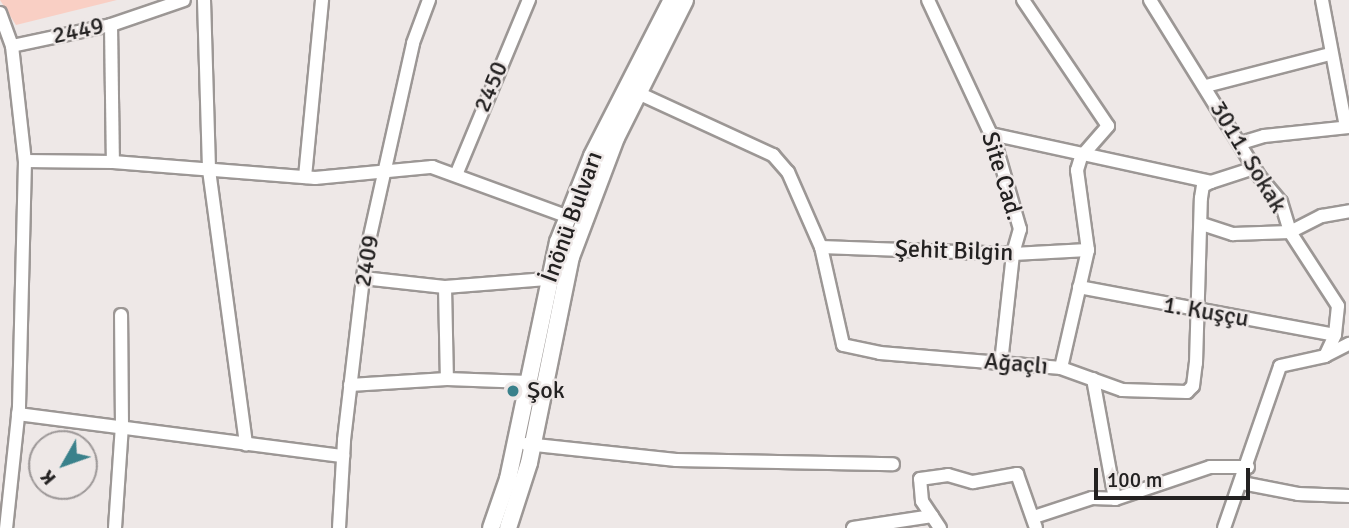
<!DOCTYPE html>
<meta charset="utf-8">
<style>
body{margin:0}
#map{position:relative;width:1349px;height:528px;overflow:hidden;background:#eee8e7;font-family:Signika,sans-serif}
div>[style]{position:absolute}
.green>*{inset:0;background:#f9cfc4}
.roads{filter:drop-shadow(2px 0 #9c9795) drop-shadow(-2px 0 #9c9795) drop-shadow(0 2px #9c9795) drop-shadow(0 -2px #9c9795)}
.street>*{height:12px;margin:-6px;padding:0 6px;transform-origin:6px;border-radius:6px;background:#fff}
.secondary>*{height:16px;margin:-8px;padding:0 8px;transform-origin:8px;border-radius:8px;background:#fff}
.dots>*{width:19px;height:19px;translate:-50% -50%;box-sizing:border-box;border:4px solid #eee8e7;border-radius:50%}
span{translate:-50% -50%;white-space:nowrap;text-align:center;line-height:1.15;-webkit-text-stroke:5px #eee8e7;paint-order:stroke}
.street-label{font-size:24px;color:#232121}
.poi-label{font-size:24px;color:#232121}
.left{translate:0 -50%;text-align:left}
.north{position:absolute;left:28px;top:430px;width:70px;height:70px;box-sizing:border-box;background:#eee8e7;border:2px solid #9d9898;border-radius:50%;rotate:230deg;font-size:19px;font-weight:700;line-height:28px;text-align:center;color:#232121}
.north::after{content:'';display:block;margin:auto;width:24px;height:32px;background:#3a818b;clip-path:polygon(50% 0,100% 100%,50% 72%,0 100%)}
.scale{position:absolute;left:1094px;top:468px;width:156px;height:32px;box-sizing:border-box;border:4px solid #232121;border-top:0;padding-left:9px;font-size:21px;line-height:24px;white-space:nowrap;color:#232121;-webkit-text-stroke:5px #eee8e7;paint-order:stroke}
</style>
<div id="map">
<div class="green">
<i style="clip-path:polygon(0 0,117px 0,16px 25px)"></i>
</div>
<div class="roads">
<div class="street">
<i style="left:204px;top:0;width:170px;rotate:88.3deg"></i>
<i style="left:209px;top:170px;width:277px;rotate:82.3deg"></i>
<i style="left:928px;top:0;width:158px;rotate:64.9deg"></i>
<i style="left:995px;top:143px;width:90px;rotate:73.8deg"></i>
<i style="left:1020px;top:229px;width:26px;rotate:106deg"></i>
<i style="left:1013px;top:254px;width:110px;rotate:96.3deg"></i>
<i style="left:1023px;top:0;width:152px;rotate:56deg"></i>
<i style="left:1108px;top:126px;width:41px;rotate:131.1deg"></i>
<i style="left:1081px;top:157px;width:14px;rotate:107deg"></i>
<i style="left:1077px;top:170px;width:81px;rotate:82.2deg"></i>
<i style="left:1088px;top:250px;width:121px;rotate:102.9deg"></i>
<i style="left:1150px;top:0;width:207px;rotate:58.2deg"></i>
<i style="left:1259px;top:176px;width:34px;rotate:50deg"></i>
<i style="left:1281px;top:202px;width:31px;rotate:73deg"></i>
<i style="left:1290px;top:232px;width:88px;rotate:57deg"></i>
<i style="left:1338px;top:306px;width:29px;rotate:96deg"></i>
<i style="left:1335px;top:335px;width:23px;rotate:115deg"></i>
<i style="left:1322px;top:0;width:129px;rotate:79.3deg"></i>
<i style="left:0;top:13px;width:35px;rotate:70deg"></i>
<i style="left:12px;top:46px;width:116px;rotate:83.6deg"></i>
<i style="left:25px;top:161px;width:246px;rotate:91.4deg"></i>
<i style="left:19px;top:407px;width:122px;rotate:96.1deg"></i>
<i style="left:111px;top:25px;width:137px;rotate:89.2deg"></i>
<i style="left:12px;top:46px;width:101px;rotate:-12deg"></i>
<i style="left:111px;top:25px;width:77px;rotate:-18.9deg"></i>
<i style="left:1206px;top:86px;width:128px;rotate:-14.5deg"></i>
<i style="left:638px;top:93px;width:149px;rotate:24.7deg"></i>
<i style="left:773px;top:155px;width:23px;rotate:49deg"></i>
<i style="left:788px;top:172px;width:82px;rotate:66.3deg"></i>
<i style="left:821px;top:247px;width:100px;rotate:77.3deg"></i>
<i style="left:843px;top:345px;width:38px;rotate:12deg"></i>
<i style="left:880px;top:353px;width:182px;rotate:4.7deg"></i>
<i style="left:1061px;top:368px;width:65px;rotate:19.8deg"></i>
<i style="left:1122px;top:390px;width:65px;rotate:1.8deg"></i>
<i style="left:1187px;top:392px;width:8px;rotate:-45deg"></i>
<i style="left:1193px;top:386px;width:23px;rotate:-83deg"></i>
<i style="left:1196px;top:363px;width:165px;rotate:-88.3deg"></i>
<i style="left:1201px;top:198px;width:12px;rotate:-81deg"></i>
<i style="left:1203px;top:186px;width:9px;rotate:-27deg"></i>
<i style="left:991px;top:134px;width:225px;rotate:12.3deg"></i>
<i style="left:1211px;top:182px;width:45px;rotate:-18deg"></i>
<i style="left:1241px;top:143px;width:24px;rotate:-17deg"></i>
<i style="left:1264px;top:136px;width:85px;rotate:-6deg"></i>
<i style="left:25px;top:161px;width:88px;rotate:0.7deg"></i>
<i style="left:113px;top:162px;width:203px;rotate:4.5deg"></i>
<i style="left:315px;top:178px;width:118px;rotate:-5.4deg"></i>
<i style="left:432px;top:167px;width:146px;rotate:20.1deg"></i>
<i style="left:456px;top:175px;width:190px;rotate:-67.4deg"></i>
<i style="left:305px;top:177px;width:178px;rotate:-84.5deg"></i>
<i style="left:1202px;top:224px;width:33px;rotate:18deg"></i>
<i style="left:1233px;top:234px;width:57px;rotate:-2deg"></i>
<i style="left:1290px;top:232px;width:36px;rotate:-27deg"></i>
<i style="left:1322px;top:216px;width:27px;rotate:-10deg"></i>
<i style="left:821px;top:247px;width:192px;rotate:2.1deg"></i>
<i style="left:1013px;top:254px;width:75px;rotate:-3.1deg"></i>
<i style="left:363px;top:278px;width:82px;rotate:6.3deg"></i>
<i style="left:445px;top:287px;width:102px;rotate:-4.5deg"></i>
<i style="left:445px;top:287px;width:92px;rotate:88.8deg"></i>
<i style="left:1079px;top:287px;width:260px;rotate:10.6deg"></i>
<i style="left:1093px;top:379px;width:122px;rotate:79.6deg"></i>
<i style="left:350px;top:385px;width:97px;rotate:-3.5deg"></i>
<i style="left:447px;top:379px;width:81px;rotate:2.1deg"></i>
<i style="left:18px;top:414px;width:328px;rotate:7.4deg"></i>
<i style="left:526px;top:444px;width:151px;rotate:6.1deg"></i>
<i style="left:676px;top:460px;width:217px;rotate:1.1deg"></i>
<i style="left:1242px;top:483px;width:57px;rotate:11.1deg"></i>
<i style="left:1298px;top:494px;width:51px;rotate:2.2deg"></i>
<i style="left:1034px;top:517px;width:61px;rotate:-18.1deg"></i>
<i style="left:1092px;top:498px;width:23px;rotate:2deg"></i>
<i style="left:1115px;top:499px;width:100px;rotate:-18.6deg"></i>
<i style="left:1210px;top:467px;width:38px"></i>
<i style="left:115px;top:528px;width:103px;rotate:-86.1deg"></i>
<i style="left:122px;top:425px;width:110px;rotate:-90.5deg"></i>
<i style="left:339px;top:528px;width:88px;rotate:-86.7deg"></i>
<i style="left:344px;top:440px;width:187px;rotate:-83.3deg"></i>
<i style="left:366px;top:254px;width:216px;rotate:-77.4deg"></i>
<i style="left:413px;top:43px;width:46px;rotate:-69.6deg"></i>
<i style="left:853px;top:528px;width:80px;rotate:-8.6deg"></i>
<i style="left:940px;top:528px;width:32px;rotate:-124deg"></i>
<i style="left:922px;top:501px;width:22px;rotate:-95deg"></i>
<i style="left:920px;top:479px;width:28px;rotate:-8deg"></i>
<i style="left:948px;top:475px;width:26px;rotate:16deg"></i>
<i style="left:973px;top:482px;width:45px;rotate:-10.3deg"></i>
<i style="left:1017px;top:474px;width:57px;rotate:70.6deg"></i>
<i style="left:1224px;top:528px;width:171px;rotate:-70.9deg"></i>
<i style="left:1280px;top:366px;width:46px;rotate:-12.5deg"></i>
<i style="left:1325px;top:356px;width:27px;rotate:-27deg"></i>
</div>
<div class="secondary">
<i style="left:491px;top:528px;width:52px;rotate:-70.9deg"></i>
<i style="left:508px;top:479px;width:242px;rotate:-78.1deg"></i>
<i style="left:558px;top:242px;width:92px;rotate:-68.4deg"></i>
<i style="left:592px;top:156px;width:175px;rotate:-62.9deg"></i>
<i style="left:508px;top:528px;width:68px;rotate:-72.1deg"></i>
<i style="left:529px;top:463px;width:210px;rotate:-78.5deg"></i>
<i style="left:571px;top:257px;width:127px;rotate:-69.3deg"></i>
<i style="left:616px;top:138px;width:154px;rotate:-63.4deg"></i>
</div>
</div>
<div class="dots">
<i style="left:513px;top:391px;background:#3a818b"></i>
</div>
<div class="street-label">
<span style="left:78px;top:31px;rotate:-12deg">2449</span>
<span style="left:491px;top:87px;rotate:-67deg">2450</span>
<span style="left:1248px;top:157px;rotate:59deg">3011. Sokak</span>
<span style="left:1002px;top:176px;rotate:73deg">Site Cad.</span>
<span style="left:572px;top:217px;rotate:-70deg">İnönü Bulvarı</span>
<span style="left:954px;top:251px;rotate:2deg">Şehit Bilgin</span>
<span style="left:367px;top:261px;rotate:-80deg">2409</span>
<span style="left:1206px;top:312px;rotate:10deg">1. Kuşçu</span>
<span style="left:1016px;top:364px;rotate:5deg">Ağaçlı</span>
</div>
<div class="poi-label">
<span class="left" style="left:527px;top:391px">Şok</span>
</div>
<div class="north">K</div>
<div class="scale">100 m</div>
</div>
